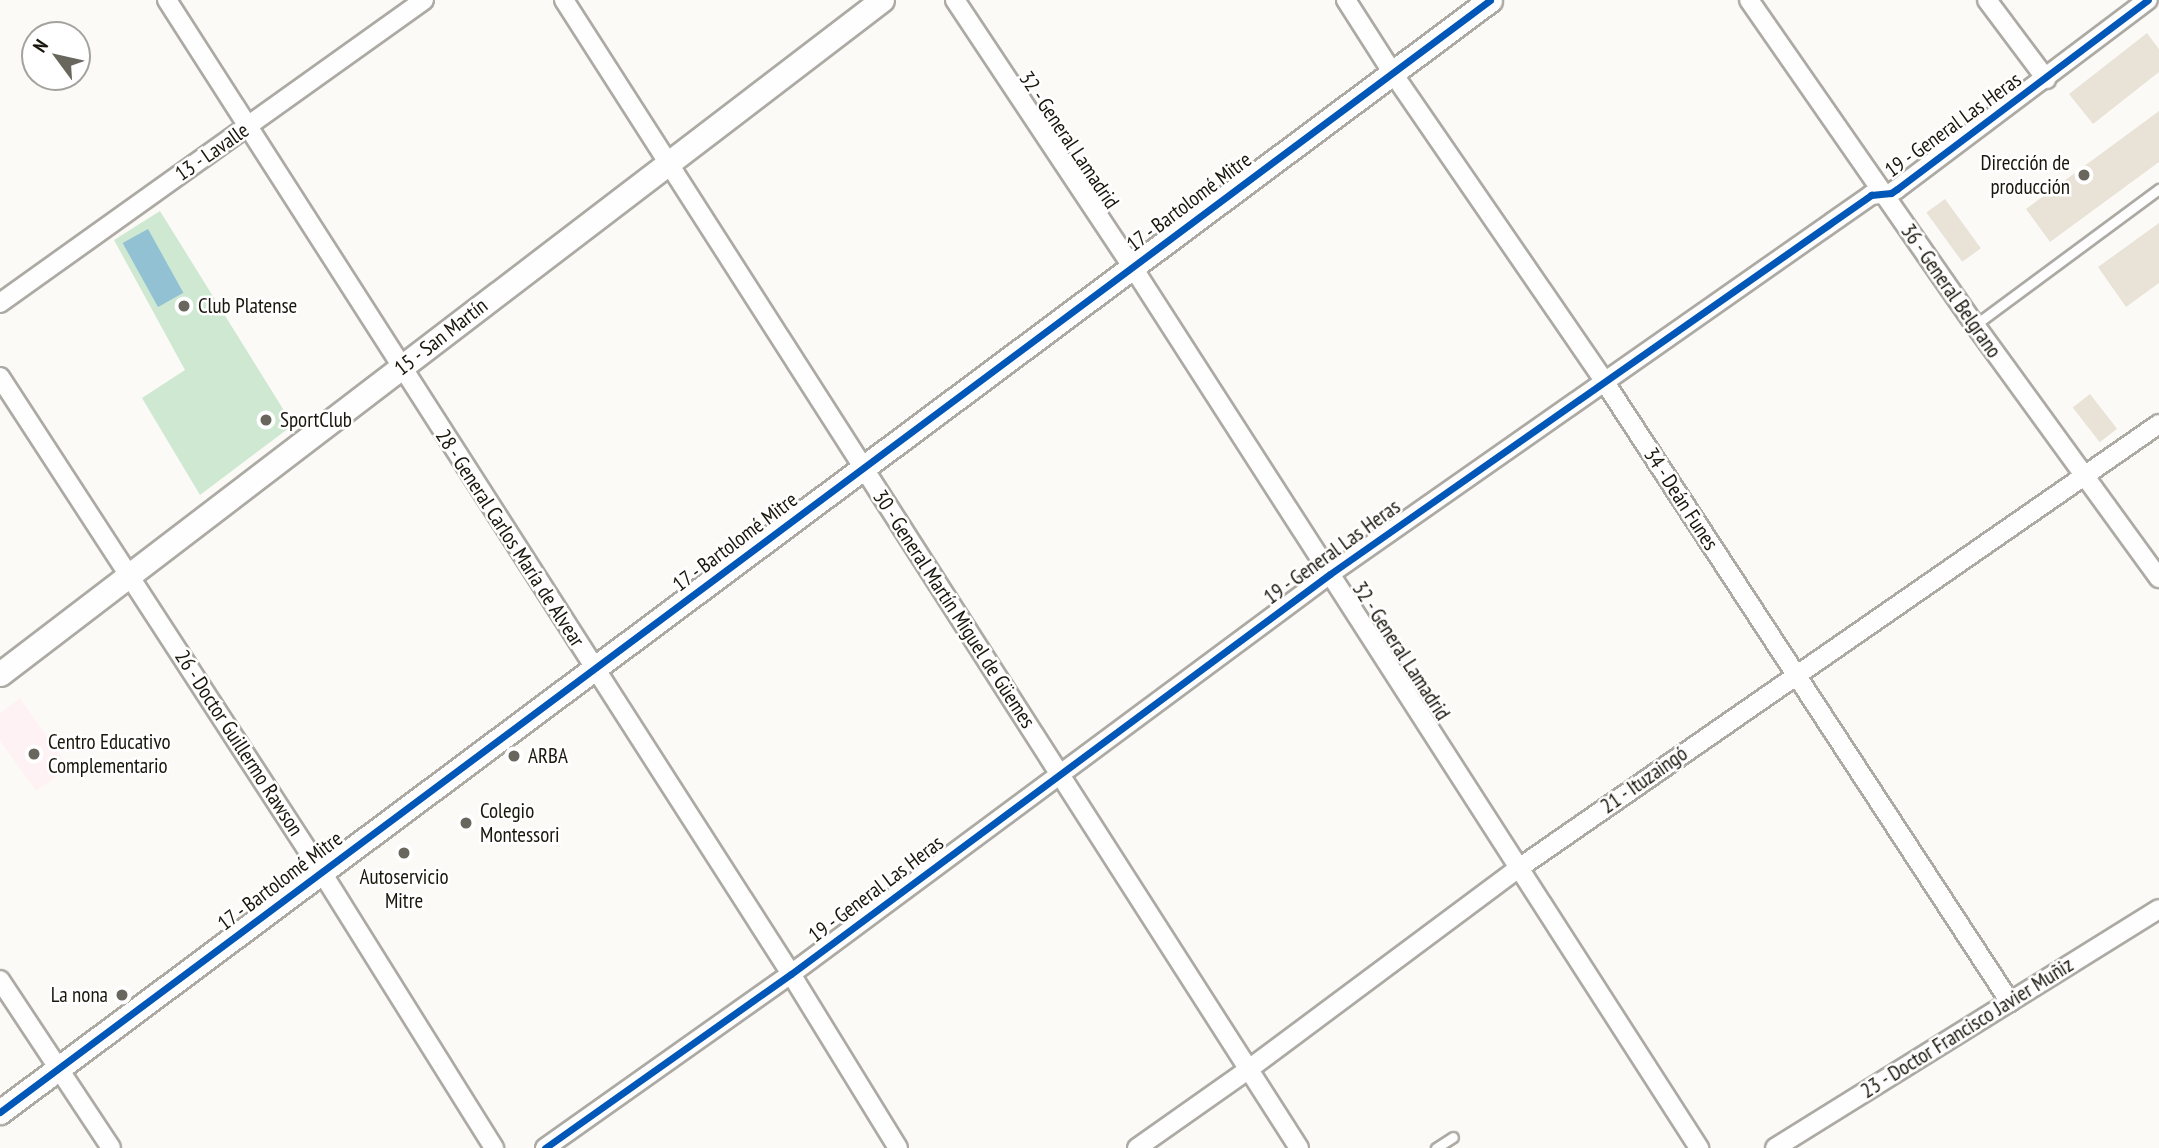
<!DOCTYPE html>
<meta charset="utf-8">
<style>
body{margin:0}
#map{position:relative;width:2159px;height:1148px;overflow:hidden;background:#fcfaf7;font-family:"PT Sans Narrow",sans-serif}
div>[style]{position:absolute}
.education>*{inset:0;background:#fef2f5}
.green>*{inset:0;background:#cee8d1}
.water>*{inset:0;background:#92c1d4;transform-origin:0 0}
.building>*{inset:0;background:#e9e3d7;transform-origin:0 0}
.roads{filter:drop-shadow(2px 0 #adaaa4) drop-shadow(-2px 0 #adaaa4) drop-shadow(0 2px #adaaa4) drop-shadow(0 -2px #adaaa4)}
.service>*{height:9px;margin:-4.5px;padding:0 4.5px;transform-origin:4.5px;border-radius:4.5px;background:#fffefe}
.minor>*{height:18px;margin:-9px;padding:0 9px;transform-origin:9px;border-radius:9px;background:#fffefe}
.tertiary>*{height:23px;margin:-11.5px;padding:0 11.5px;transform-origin:11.5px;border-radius:11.5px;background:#fffefe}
.cycleway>*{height:7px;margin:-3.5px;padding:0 3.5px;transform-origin:3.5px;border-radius:3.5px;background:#0057b8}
.dots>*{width:19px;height:19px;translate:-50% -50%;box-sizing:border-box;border:4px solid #fff;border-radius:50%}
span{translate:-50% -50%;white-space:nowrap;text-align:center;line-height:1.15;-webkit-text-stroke:5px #fff;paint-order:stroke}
.street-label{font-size:21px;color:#1a160c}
.poi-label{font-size:21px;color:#1a160c}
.right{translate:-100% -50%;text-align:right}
.left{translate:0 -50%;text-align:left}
.north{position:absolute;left:21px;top:21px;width:70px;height:70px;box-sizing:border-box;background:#fff;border:2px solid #a3a29e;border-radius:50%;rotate:303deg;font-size:19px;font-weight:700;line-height:28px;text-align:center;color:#1a160c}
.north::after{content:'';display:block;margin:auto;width:24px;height:32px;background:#69665e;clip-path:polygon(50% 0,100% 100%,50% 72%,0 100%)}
</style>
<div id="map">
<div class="education">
<i style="clip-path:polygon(20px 698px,69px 768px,36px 791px,0 741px,0 713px)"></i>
</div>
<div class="green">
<i style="clip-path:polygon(160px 211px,293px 425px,200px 495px,142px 398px,185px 370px,114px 240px)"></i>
</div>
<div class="water">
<i style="left:148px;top:229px;width:73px;height:29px;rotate:61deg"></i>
</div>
<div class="building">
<i style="clip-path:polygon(2147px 33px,2159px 49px,2159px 72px,2093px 124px,2069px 94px)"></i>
<i style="clip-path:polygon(2159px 111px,2159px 162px,2050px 242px,2026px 209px)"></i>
<i style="left:1945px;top:199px;width:61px;height:23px;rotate:54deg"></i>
<i style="clip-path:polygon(2159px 223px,2159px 283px,2126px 307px,2098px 267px)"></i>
<i style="left:2090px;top:394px;width:44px;height:22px;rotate:52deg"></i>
</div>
<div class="roads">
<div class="service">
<i style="left:1975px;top:325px;width:229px;rotate:-36.5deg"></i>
<i style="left:1436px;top:1148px;width:20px;rotate:-33deg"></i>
</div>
<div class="minor">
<i style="left:167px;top:0;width:1157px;rotate:57.35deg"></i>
<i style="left:791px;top:974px;width:204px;rotate:58.4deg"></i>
<i style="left:564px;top:0;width:1363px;rotate:57.37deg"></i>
<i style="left:955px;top:0;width:320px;rotate:56.4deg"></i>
<i style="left:1132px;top:266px;width:1049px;rotate:57.26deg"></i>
<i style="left:1346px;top:0;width:85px;rotate:57.4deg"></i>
<i style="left:1392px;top:72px;width:375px;rotate:55.5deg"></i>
<i style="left:1604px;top:381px;width:742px;rotate:56.82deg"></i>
<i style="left:1749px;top:0;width:396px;rotate:55.2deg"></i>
<i style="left:1975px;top:325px;width:313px;rotate:54deg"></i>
<i style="left:1987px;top:0;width:99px;rotate:53.2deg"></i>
<i style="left:0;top:303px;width:521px;rotate:-35.55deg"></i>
<i style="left:0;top:377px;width:589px;rotate:56.98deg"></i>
<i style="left:321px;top:871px;width:327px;rotate:58deg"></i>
<i style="left:0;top:980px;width:201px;rotate:56.5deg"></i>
<i style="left:545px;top:1148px;width:301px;rotate:-35.3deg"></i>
<i style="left:791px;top:974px;width:671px;rotate:-36.58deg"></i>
<i style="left:1330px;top:574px;width:661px;rotate:-35.01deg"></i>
<i style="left:1871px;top:195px;width:20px;rotate:-6deg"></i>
<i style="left:1891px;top:193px;width:7px;rotate:-34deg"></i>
<i style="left:1897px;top:189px;width:314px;rotate:-37deg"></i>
<i style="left:1137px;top:1148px;width:137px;rotate:-35.2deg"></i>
<i style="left:1249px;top:1069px;width:337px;rotate:-36.7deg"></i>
<i style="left:1519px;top:868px;width:779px;rotate:-34.75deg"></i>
<i style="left:1775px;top:1148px;width:452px;rotate:-31.9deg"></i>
</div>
<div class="tertiary">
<i style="left:0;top:674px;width:1110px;rotate:-37.39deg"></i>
<i style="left:0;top:1112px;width:1859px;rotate:-36.73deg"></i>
</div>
</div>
<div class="cycleway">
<i style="left:0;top:1112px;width:1859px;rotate:-36.73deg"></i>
<i style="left:545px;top:1148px;width:301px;rotate:-35.3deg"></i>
<i style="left:791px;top:974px;width:671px;rotate:-36.58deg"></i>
<i style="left:1330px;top:574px;width:661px;rotate:-35.01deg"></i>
<i style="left:1871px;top:195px;width:20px;rotate:-6deg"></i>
<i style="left:1891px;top:193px;width:7px;rotate:-34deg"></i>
<i style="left:1897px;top:189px;width:314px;rotate:-37deg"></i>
</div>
<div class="dots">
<i style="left:2084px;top:175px;background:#69665e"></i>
<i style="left:184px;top:306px;background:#69665e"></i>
<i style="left:266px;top:420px;background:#69665e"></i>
<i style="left:34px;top:754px;background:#69665e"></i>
<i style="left:514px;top:756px;background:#69665e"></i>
<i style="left:466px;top:823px;background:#69665e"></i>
<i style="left:404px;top:853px;background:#69665e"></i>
<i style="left:122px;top:995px;background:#69665e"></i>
</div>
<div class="street-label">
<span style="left:1953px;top:125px;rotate:-36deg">19 - General Las Heras</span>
<span style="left:1069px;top:140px;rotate:56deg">32 - General Lamadrid</span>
<span style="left:212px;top:152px;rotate:-35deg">13 - Lavalle</span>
<span style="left:1189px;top:202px;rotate:-37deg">17 - Bartolomé Mitre</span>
<span style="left:1951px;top:291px;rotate:55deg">36 - General Belgrano</span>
<span style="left:441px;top:337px;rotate:-38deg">15 - San Martín</span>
<span style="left:1681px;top:499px;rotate:57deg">34 - Deán Funes</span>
<span style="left:510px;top:538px;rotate:57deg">28 - General Carlos María de Alvear</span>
<span style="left:735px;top:542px;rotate:-37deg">17 - Bartolomé Mitre</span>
<span style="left:1332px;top:552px;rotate:-36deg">19 - General Las Heras</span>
<span style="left:954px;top:609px;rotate:57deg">30 - General Martín Miguel de Güemes</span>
<span style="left:1401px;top:651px;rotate:57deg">32 - General Lamadrid</span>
<span style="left:239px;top:743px;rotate:57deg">26 - Doctor Guillermo Rawson</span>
<span style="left:1644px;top:780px;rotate:-35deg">21 - Ituzaingó</span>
<span style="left:280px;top:881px;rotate:-37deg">17 - Bartolomé Mitre</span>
<span style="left:876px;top:889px;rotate:-37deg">19 - General Las Heras</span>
<span style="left:1967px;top:1028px;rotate:-32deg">23 - Doctor Francisco Javier Muñiz</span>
</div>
<div class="poi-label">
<span class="right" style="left:2070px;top:175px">Dirección de<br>producción</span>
<span class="left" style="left:198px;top:306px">Club Platense</span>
<span class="left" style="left:280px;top:420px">SportClub</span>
<span class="left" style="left:48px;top:754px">Centro Educativo<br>Complementario</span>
<span class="left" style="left:528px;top:756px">ARBA</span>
<span class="left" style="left:480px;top:823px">Colegio<br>Montessori</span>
<span style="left:404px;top:889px">Autoservicio<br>Mitre</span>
<span class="right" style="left:108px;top:995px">La nona</span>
</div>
<div class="north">N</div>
</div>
